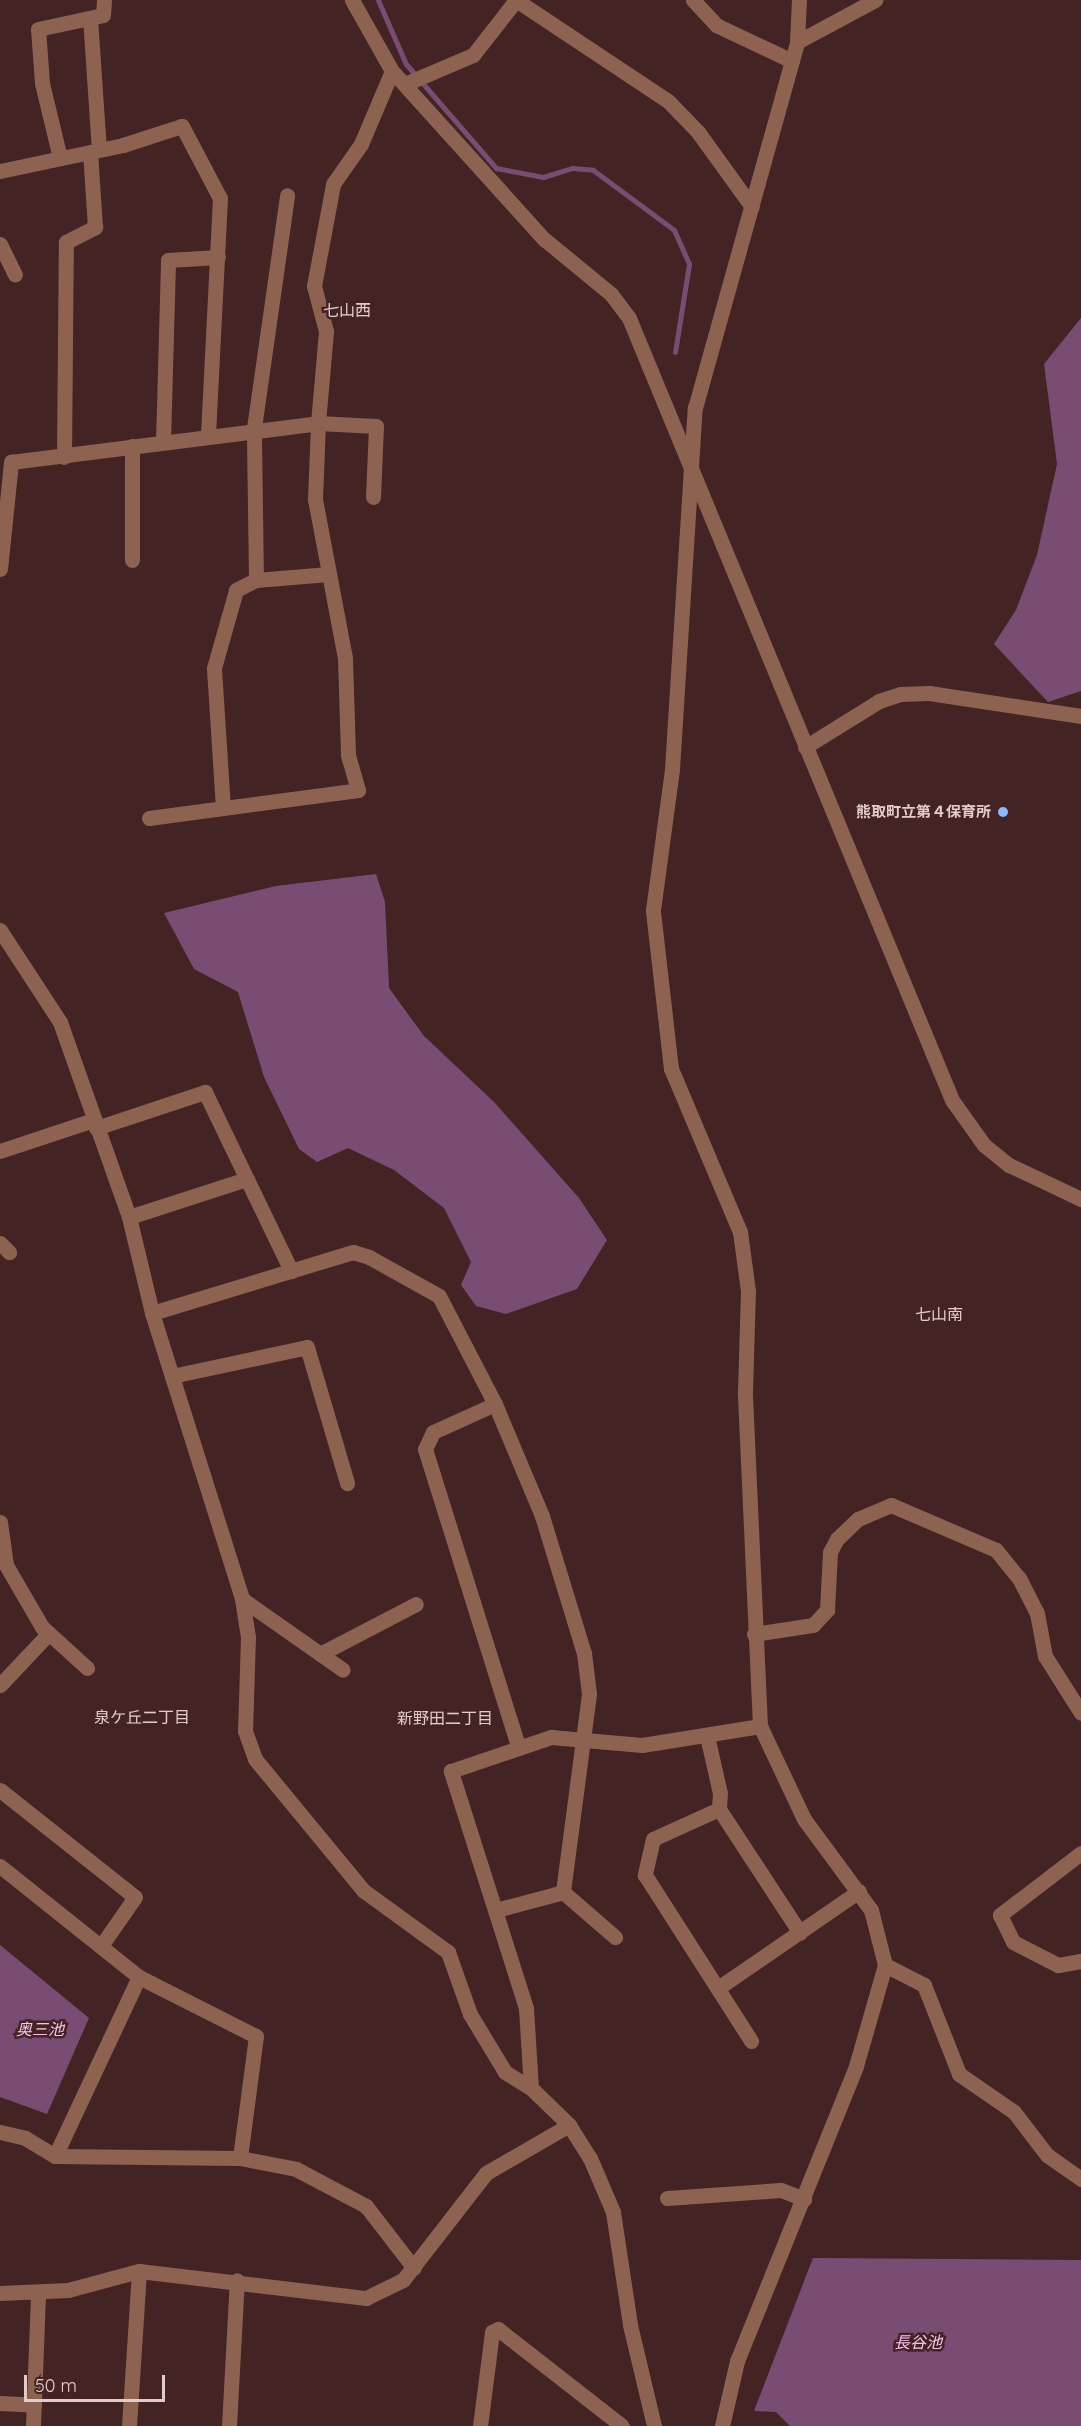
<!DOCTYPE html>
<meta charset="utf-8">
<style>
body{margin:0}
#map{position:relative;width:1081px;height:2426px;overflow:hidden;background:#432324;font-family:Quicksand,"Noto Sans JP",sans-serif}
div>[style]{position:absolute}
.water>*{inset:0;background:#794d73}
.stream>*{height:5px;margin:-2.5px;padding:0 2.5px;transform-origin:2.5px;border-radius:2.5px;background:#794d73}
.minor>*{height:15px;margin:-7.5px;padding:0 7.5px;transform-origin:7.5px;border-radius:7.5px;background:#8e6250}
.dots>*{width:16px;height:16px;translate:-50% -50%;box-sizing:border-box;border:3px solid #432324;border-radius:50%}
span{translate:-50% -50%;white-space:nowrap;text-align:center;line-height:1.15;-webkit-text-stroke:5px #432324;paint-order:stroke}
.poi-label{font-size:15px;color:#e2cccb;font-weight:700}
.right{translate:-100% -50%;text-align:right}
.neighbourhood-label{font-size:16px;color:#e2cccb}
.water-label{font-size:16px;color:#fac2f1;font-style:italic}
.scale{position:absolute;left:24px;top:2375px;width:141px;height:27px;box-sizing:border-box;border:3px solid #e2cccb;border-top:0;padding-left:8px;font-size:18px;line-height:21px;white-space:nowrap;color:#e2cccb;-webkit-text-stroke:4px #432324;paint-order:stroke}
</style>
<div id="map">
<div class="water">
<i style="clip-path:polygon(1081px 318px,1081px 691px,1048px 702px,994px 644px,1016px 610px,1037px 555px,1057px 464px,1044px 364px)"></i>
<i style="clip-path:polygon(376px 874px,385px 902px,389px 988px,424px 1036px,494px 1102px,579px 1198px,607px 1240px,577px 1289px,506px 1314px,476px 1306px,461px 1285px,471px 1262px,444px 1208px,394px 1170px,348px 1148px,317px 1162px,299px 1149px,264px 1077px,238px 992px,194px 969px,164px 913px,276px 886px)"></i>
<i style="clip-path:polygon(0 1945px,89px 2018px,47px 2114px,0 2097px)"></i>
<i style="clip-path:polygon(813px 2258px,1081px 2260px,1081px 2426px,790px 2426px,776px 2412px,754px 2411px)"></i>
</div>
<div class="stream">
<i style="left:378px;top:0;width:70px;rotate:66.4deg"></i>
<i style="left:406px;top:64px;width:138px;rotate:49.1deg"></i>
<i style="left:496px;top:168px;width:48px;rotate:10.8deg"></i>
<i style="left:543px;top:177px;width:30px;rotate:-17deg"></i>
<i style="left:572px;top:168px;width:21px;rotate:5deg"></i>
<i style="left:593px;top:170px;width:101px;rotate:36.5deg"></i>
<i style="left:674px;top:230px;width:37px;rotate:66deg"></i>
<i style="left:689px;top:264px;width:89px;rotate:99deg"></i>
</div>
<div class="minor">
<i style="left:352px;top:0;width:81px;rotate:60.6deg"></i>
<i style="left:392px;top:71px;width:227px;rotate:47.9deg"></i>
<i style="left:544px;top:239px;width:87px;rotate:39.4deg"></i>
<i style="left:611px;top:294px;width:30px;rotate:53deg"></i>
<i style="left:629px;top:318px;width:846px;rotate:67.56deg"></i>
<i style="left:952px;top:1100px;width:55px;rotate:54.6deg"></i>
<i style="left:984px;top:1145px;width:32px;rotate:39deg"></i>
<i style="left:1009px;top:1165px;width:80px;rotate:25.3deg"></i>
<i style="left:516px;top:0;width:182px;rotate:33.6deg"></i>
<i style="left:668px;top:101px;width:43px;rotate:45.9deg"></i>
<i style="left:698px;top:132px;width:92px;rotate:54.2deg"></i>
<i style="left:693px;top:0;width:34px;rotate:47deg"></i>
<i style="left:716px;top:25px;width:84px;rotate:25.3deg"></i>
<i style="left:90px;top:18px;width:132px;rotate:86.1deg"></i>
<i style="left:797px;top:42px;width:89px;rotate:-28.3deg"></i>
<i style="left:405px;top:84px;width:74px;rotate:-23.1deg"></i>
<i style="left:473px;top:55px;width:70px;rotate:-52deg"></i>
<i style="left:60px;top:158px;width:77px;rotate:-103.5deg"></i>
<i style="left:42px;top:83px;width:54px;rotate:-94.2deg"></i>
<i style="left:38px;top:29px;width:66px;rotate:-12.2deg"></i>
<i style="left:103px;top:15px;width:15px;rotate:-86deg"></i>
<i style="left:0;top:171px;width:126px;rotate:-11.9deg"></i>
<i style="left:123px;top:145px;width:62px;rotate:-17.9deg"></i>
<i style="left:182px;top:126px;width:81px;rotate:62.2deg"></i>
<i style="left:220px;top:198px;width:237px;rotate:92.9deg"></i>
<i style="left:0;top:244px;width:34px;rotate:64deg"></i>
<i style="left:163px;top:442px;width:182px;rotate:-88.4deg"></i>
<i style="left:168px;top:260px;width:50px;rotate:-3.4deg"></i>
<i style="left:64px;top:457px;width:215px;rotate:-89.5deg"></i>
<i style="left:66px;top:242px;width:33px;rotate:-27deg"></i>
<i style="left:95px;top:227px;width:75px;rotate:-93.8deg"></i>
<i style="left:132px;top:560px;width:114px;rotate:-90deg"></i>
<i style="left:0;top:569px;width:108px;rotate:-84.1deg"></i>
<i style="left:11px;top:462px;width:309px;rotate:-7.2deg"></i>
<i style="left:318px;top:423px;width:92px;rotate:-85deg"></i>
<i style="left:326px;top:331px;width:47px;rotate:-104.9deg"></i>
<i style="left:314px;top:286px;width:104px;rotate:-79.4deg"></i>
<i style="left:333px;top:184px;width:49px;rotate:-55deg"></i>
<i style="left:361px;top:144px;width:79px;rotate:-67deg"></i>
<i style="left:256px;top:580px;width:152px;rotate:-90.8deg"></i>
<i style="left:254px;top:428px;width:235px;rotate:-81.9deg"></i>
<i style="left:805px;top:747px;width:87px;rotate:-31.9deg"></i>
<i style="left:879px;top:701px;width:22px;rotate:-18deg"></i>
<i style="left:900px;top:694px;width:29px;rotate:-2deg"></i>
<i style="left:929px;top:693px;width:154px;rotate:8.6deg"></i>
<i style="left:223px;top:808px;width:140px;rotate:-93.7deg"></i>
<i style="left:214px;top:668px;width:81px;rotate:-74.2deg"></i>
<i style="left:236px;top:590px;width:22px;rotate:-27deg"></i>
<i style="left:256px;top:580px;width:73px;rotate:-4.7deg"></i>
<i style="left:149px;top:818px;width:211px;rotate:-7.6deg"></i>
<i style="left:358px;top:790px;width:37px;rotate:-106deg"></i>
<i style="left:348px;top:754px;width:96px;rotate:-91.8deg"></i>
<i style="left:345px;top:658px;width:162px;rotate:-100.7deg"></i>
<i style="left:315px;top:499px;width:76px;rotate:-87.7deg"></i>
<i style="left:318px;top:423px;width:58px;rotate:3deg"></i>
<i style="left:376px;top:426px;width:71px;rotate:92.4deg"></i>
<i style="left:0;top:930px;width:110px;rotate:56.9deg"></i>
<i style="left:60px;top:1022px;width:207px;rotate:70.5deg"></i>
<i style="left:129px;top:1217px;width:99px;rotate:76.5deg"></i>
<i style="left:152px;top:1313px;width:300px;rotate:72.5deg"></i>
<i style="left:242px;top:1599px;width:38px;rotate:81deg"></i>
<i style="left:248px;top:1637px;width:94px;rotate:91.8deg"></i>
<i style="left:245px;top:1731px;width:30px;rotate:70deg"></i>
<i style="left:255px;top:1759px;width:171px;rotate:50.5deg"></i>
<i style="left:364px;top:1891px;width:104px;rotate:36deg"></i>
<i style="left:448px;top:1952px;width:66px;rotate:70.5deg"></i>
<i style="left:470px;top:2014px;width:68px;rotate:58.9deg"></i>
<i style="left:505px;top:2072px;width:31px;rotate:32deg"></i>
<i style="left:531px;top:2088px;width:53px;rotate:44.2deg"></i>
<i style="left:569px;top:2125px;width:39px;rotate:58deg"></i>
<i style="left:590px;top:2158px;width:59px;rotate:66.9deg"></i>
<i style="left:613px;top:2212px;width:114px;rotate:81.4deg"></i>
<i style="left:630px;top:2325px;width:104px;rotate:76.6deg"></i>
<i style="left:96px;top:1128px;width:115px;rotate:-18.3deg"></i>
<i style="left:205px;top:1092px;width:199px;rotate:64.3deg"></i>
<i style="left:0;top:1151px;width:98px;rotate:-18.4deg"></i>
<i style="left:129px;top:1217px;width:124px;rotate:-17.9deg"></i>
<i style="left:0;top:1243px;width:13px;rotate:45deg"></i>
<i style="left:152px;top:1313px;width:210px;rotate:-16.9deg"></i>
<i style="left:353px;top:1252px;width:17px;rotate:17deg"></i>
<i style="left:369px;top:1257px;width:80px;rotate:29.1deg"></i>
<i style="left:439px;top:1296px;width:122px;rotate:62.6deg"></i>
<i style="left:495px;top:1404px;width:121px;rotate:67.2deg"></i>
<i style="left:542px;top:1516px;width:143px;rotate:73deg"></i>
<i style="left:584px;top:1653px;width:41px;rotate:83deg"></i>
<i style="left:589px;top:1694px;width:200px;rotate:97.5deg"></i>
<i style="left:172px;top:1376px;width:138px;rotate:-12.1deg"></i>
<i style="left:307px;top:1347px;width:142px;rotate:73.6deg"></i>
<i style="left:495px;top:1404px;width:68px;rotate:155.7deg"></i>
<i style="left:433px;top:1432px;width:19px;rotate:115deg"></i>
<i style="left:425px;top:1449px;width:310px;rotate:72.6deg"></i>
<i style="left:0;top:1522px;width:43px;rotate:82.1deg"></i>
<i style="left:6px;top:1565px;width:72px;rotate:59.9deg"></i>
<i style="left:42px;top:1627px;width:61px;rotate:42.3deg"></i>
<i style="left:242px;top:1599px;width:123px;rotate:35.1deg"></i>
<i style="left:754px;top:1634px;width:60px;rotate:-8.7deg"></i>
<i style="left:813px;top:1625px;width:21px;rotate:-47deg"></i>
<i style="left:827px;top:1610px;width:58px;rotate:-87deg"></i>
<i style="left:830px;top:1552px;width:15px;rotate:-62deg"></i>
<i style="left:837px;top:1539px;width:29px;rotate:-44deg"></i>
<i style="left:858px;top:1519px;width:36px;rotate:-23deg"></i>
<i style="left:891px;top:1505px;width:114px;rotate:23.2deg"></i>
<i style="left:996px;top:1550px;width:36px;rotate:51deg"></i>
<i style="left:1019px;top:1578px;width:39px;rotate:63deg"></i>
<i style="left:1037px;top:1613px;width:44px;rotate:79.5deg"></i>
<i style="left:1045px;top:1656px;width:67px;rotate:57.7deg"></i>
<i style="left:320px;top:1654px;width:108px;rotate:-27.5deg"></i>
<i style="left:0;top:1685px;width:71px;rotate:-46.7deg"></i>
<i style="left:707px;top:1736px;width:58px;rotate:77.2deg"></i>
<i style="left:720px;top:1793px;width:16px;rotate:94deg"></i>
<i style="left:719px;top:1809px;width:148px;rotate:56.8deg"></i>
<i style="left:0;top:1790px;width:172px;rotate:38.4deg"></i>
<i style="left:135px;top:1897px;width:60px;rotate:124.8deg"></i>
<i style="left:719px;top:1809px;width:72px;rotate:155.6deg"></i>
<i style="left:653px;top:1839px;width:37px;rotate:103deg"></i>
<i style="left:645px;top:1875px;width:197px;rotate:57.4deg"></i>
<i style="left:1081px;top:1853px;width:102px;rotate:142.6deg"></i>
<i style="left:1000px;top:1915px;width:30px;rotate:64deg"></i>
<i style="left:1013px;top:1942px;width:51px;rotate:27.1deg"></i>
<i style="left:1058px;top:1965px;width:23px;rotate:-10deg"></i>
<i style="left:0;top:1866px;width:178px;rotate:38.6deg"></i>
<i style="left:139px;top:1977px;width:131px;rotate:26.8deg"></i>
<i style="left:256px;top:2036px;width:123px;rotate:97.5deg"></i>
<i style="left:496px;top:1910px;width:69px;rotate:-15deg"></i>
<i style="left:563px;top:1892px;width:69px;rotate:40.9deg"></i>
<i style="left:885px;top:1965px;width:44px;rotate:27.1deg"></i>
<i style="left:924px;top:1985px;width:96px;rotate:68.5deg"></i>
<i style="left:959px;top:2074px;width:67px;rotate:34.6deg"></i>
<i style="left:1014px;top:2112px;width:54px;rotate:52.5deg"></i>
<i style="left:1047px;top:2155px;width:42px;rotate:35.2deg"></i>
<i style="left:718px;top:1988px;width:171px;rotate:-34.5deg"></i>
<i style="left:531px;top:2088px;width:80px;rotate:-93.6deg"></i>
<i style="left:526px;top:2008px;width:249px;rotate:-107.6deg"></i>
<i style="left:451px;top:1771px;width:106px;rotate:-18.8deg"></i>
<i style="left:551px;top:1737px;width:91px;rotate:5deg"></i>
<i style="left:642px;top:1745px;width:120px;rotate:-9.1deg"></i>
<i style="left:0;top:2132px;width:26px;rotate:13deg"></i>
<i style="left:25px;top:2138px;width:35px;rotate:31deg"></i>
<i style="left:55px;top:2156px;width:185px;rotate:0.6deg"></i>
<i style="left:240px;top:2158px;width:57px;rotate:11.1deg"></i>
<i style="left:296px;top:2169px;width:79px;rotate:27.9deg"></i>
<i style="left:366px;top:2206px;width:78px;rotate:52.3deg"></i>
<i style="left:55px;top:2156px;width:198px;rotate:-64.9deg"></i>
<i style="left:667px;top:2198px;width:114px;rotate:-4deg"></i>
<i style="left:781px;top:2190px;width:25px;rotate:21deg"></i>
<i style="left:0;top:2293px;width:68px;rotate:-2.5deg"></i>
<i style="left:68px;top:2290px;width:73px;rotate:-15deg"></i>
<i style="left:139px;top:2271px;width:229px;rotate:6.8deg"></i>
<i style="left:366px;top:2298px;width:41px;rotate:-25.9deg"></i>
<i style="left:403px;top:2280px;width:135px;rotate:-52.2deg"></i>
<i style="left:486px;top:2173px;width:96px;rotate:-30deg"></i>
<i style="left:0;top:2403px;width:34px;rotate:3deg"></i>
<i style="left:33px;top:2426px;width:132px;rotate:-87.8deg"></i>
<i style="left:129px;top:2426px;width:155px;rotate:-86.3deg"></i>
<i style="left:229px;top:2426px;width:146px;rotate:-86.9deg"></i>
<i style="left:480px;top:2426px;width:95px;rotate:-82.7deg"></i>
<i style="left:492px;top:2332px;width:7px;rotate:-27deg"></i>
<i style="left:498px;top:2329px;width:157px;rotate:38deg"></i>
<i style="left:722px;top:2426px;width:67px;rotate:-77deg"></i>
<i style="left:737px;top:2361px;width:318px;rotate:-68deg"></i>
<i style="left:856px;top:2066px;width:105px;rotate:-74deg"></i>
<i style="left:885px;top:1965px;width:57px;rotate:-104.3deg"></i>
<i style="left:871px;top:1910px;width:113px;rotate:-126.4deg"></i>
<i style="left:804px;top:1819px;width:103px;rotate:-115.3deg"></i>
<i style="left:760px;top:1726px;width:335px;rotate:-92.6deg"></i>
<i style="left:745px;top:1391px;width:100px;rotate:-88.3deg"></i>
<i style="left:748px;top:1291px;width:60px;rotate:-97.7deg"></i>
<i style="left:740px;top:1232px;width:177px;rotate:-112.9deg"></i>
<i style="left:671px;top:1069px;width:160px;rotate:-96.5deg"></i>
<i style="left:653px;top:910px;width:142px;rotate:-82.3deg"></i>
<i style="left:672px;top:769px;width:362px;rotate:-86.4deg"></i>
<i style="left:695px;top:408px;width:380px;rotate:-74.4deg"></i>
<i style="left:797px;top:42px;width:42px;rotate:-87.3deg"></i>
</div>
<div class="dots">
<i style="left:1003px;top:812px;background:#8eb9fd"></i>
</div>
<div class="poi-label">
<span class="right" style="left:991px;top:812px">熊取町立第４保育所</span>
</div>
<div class="neighbourhood-label">
<span style="left:347px;top:310px">七山西</span>
<span style="left:939px;top:1314px">七山南</span>
<span style="left:142px;top:1717px">泉ケ丘二丁目</span>
<span style="left:445px;top:1718px">新野田二丁目</span>
</div>
<div class="water-label">
<span style="left:40px;top:2029px">奥三池</span>
<span style="left:918px;top:2342px">長谷池</span>
</div>
<div class="scale">50 m</div>
</div>
